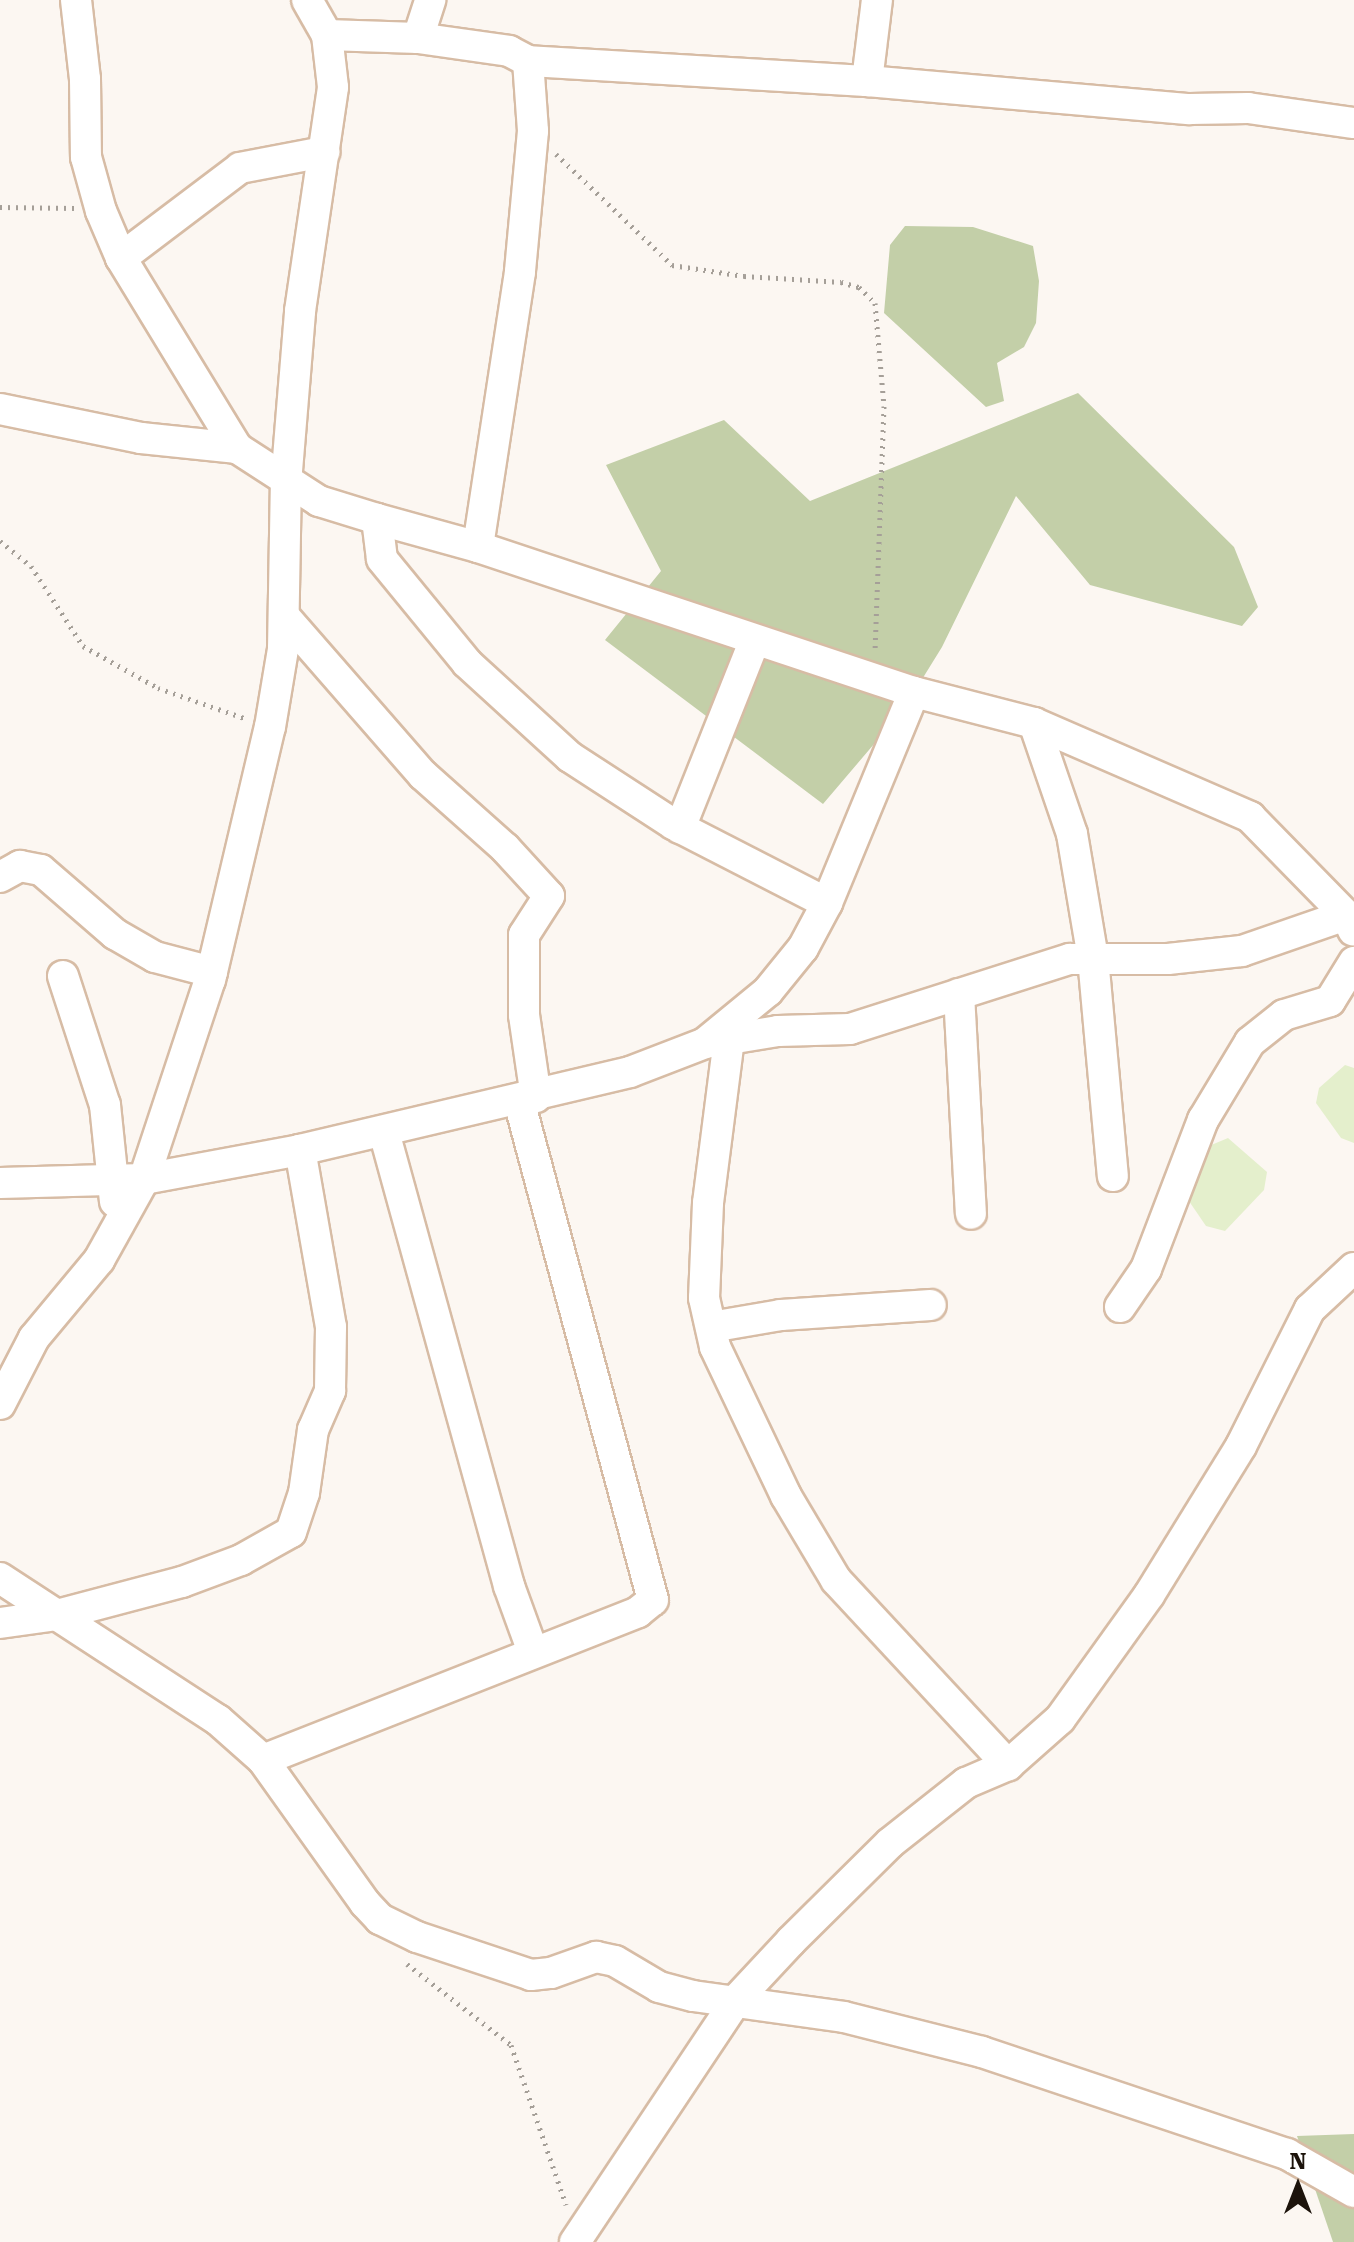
<!DOCTYPE html>
<style>
body{margin:0}
#map{position:relative;width:1354px;height:2242px;overflow:hidden;background:#fcf7f2;font-family:"Roboto Serif",serif}
div>[style]{position:absolute}
.green>*{inset:0;background:#e4efcc}
.forest>*{inset:0;background:#c3cfa8}
.path>*{height:5px;margin-top:-2.5px;transform-origin:0;background:repeating-linear-gradient(90deg,#a59f98 0 2px,transparent 0 8px)}
.roads{filter:drop-shadow(2px 0 #d7bca5) drop-shadow(-2px 0 #d7bca5) drop-shadow(0 2px #d7bca5) drop-shadow(0 -2px #d7bca5)}
.minor>*{height:30px;margin:-15px;padding:0 15px;transform-origin:15px;border-radius:15px;background:#fff}
span{translate:-50% -50%;white-space:nowrap;text-align:center;line-height:1.15;-webkit-text-stroke:6px #fff;paint-order:stroke}
.north{position:absolute;left:1258px;top:2146px;width:80px;height:80px;-webkit-text-stroke:6px #fff;paint-order:stroke;rotate:0deg;font-size:22px;font-weight:700;line-height:32px;text-align:center;color:#1c130b}
.north::after{content:'';display:block;margin:auto;width:28px;height:36px;background:#1c130b;clip-path:polygon(50% 0,100% 100%,50% 72%,0 100%)}
</style>
<div id="map">
<div class="green">
<i style="clip-path:polygon(1345px 1065px,1354px 1068px,1354px 1143px,1341px 1138px,1316px 1103px,1319px 1088px)"></i>
<i style="clip-path:polygon(1228px 1138px,1267px 1172px,1264px 1190px,1225px 1231px,1206px 1226px,1180px 1188px,1197px 1151px)"></i>
</div>
<div class="forest">
<i style="clip-path:polygon(905px 226px,973px 227px,1033px 246px,1039px 281px,1036px 323px,1024px 347px,997px 363px,1004px 401px,986px 407px,884px 313px,890px 245px)"></i>
<i style="clip-path:polygon(1078px 393px,1234px 547px,1258px 607px,1242px 626px,1090px 585px,1016px 496px,942px 647px,903px 710px,823px 804px,605px 640px,661px 571px,606px 465px,724px 420px,810px 501px)"></i>
<i style="clip-path:polygon(1354px 2134px,1354px 2242px,1333px 2242px,1297px 2136px)"></i>
</div>
<div class="path">
<i style="left:556px;top:154px;width:161px;rotate:43.7deg"></i>
<i style="left:672px;top:265px;width:73px;rotate:8.7deg"></i>
<i style="left:744px;top:276px;width:97px;rotate:3.5deg"></i>
<i style="left:841px;top:282px;width:19px;rotate:16deg"></i>
<i style="left:859px;top:287px;width:23px;rotate:45deg"></i>
<i style="left:875px;top:303px;width:103px;rotate:85deg"></i>
<i style="left:884px;top:406px;width:247px;rotate:92.1deg"></i>
<i style="left:0;top:207px;width:75px;rotate:0.8deg"></i>
<i style="left:0;top:541px;width:40px;rotate:39deg"></i>
<i style="left:31px;top:566px;width:95px;rotate:57deg"></i>
<i style="left:83px;top:646px;width:86px;rotate:29.2deg"></i>
<i style="left:158px;top:688px;width:94px;rotate:19.2deg"></i>
<i style="left:407px;top:1964px;width:132px;rotate:37.9deg"></i>
<i style="left:511px;top:2045px;width:169px;rotate:71deg"></i>
</div>
<div class="roads">
<div class="minor">
<i style="left:76px;top:0;width:80px;rotate:83.5deg"></i>
<i style="left:85px;top:79px;width:78px;rotate:89.3deg"></i>
<i style="left:86px;top:157px;width:56px;rotate:74.5deg"></i>
<i style="left:101px;top:211px;width:51px;rotate:66.9deg"></i>
<i style="left:121px;top:258px;width:223px;rotate:58.6deg"></i>
<i style="left:237px;top:448px;width:98px;rotate:32.9deg"></i>
<i style="left:319px;top:501px;width:61px;rotate:17.2deg"></i>
<i style="left:377px;top:519px;width:40px;rotate:82.9deg"></i>
<i style="left:382px;top:559px;width:134px;rotate:50.7deg"></i>
<i style="left:467px;top:663px;width:139px;rotate:42.4deg"></i>
<i style="left:570px;top:757px;width:123px;rotate:33deg"></i>
<i style="left:673px;top:824px;width:173px;rotate:27.2deg"></i>
<i style="left:307px;top:0;width:40px;rotate:60.3deg"></i>
<i style="left:418px;top:38px;width:92px;rotate:8.1deg"></i>
<i style="left:509px;top:51px;width:21px;rotate:28deg"></i>
<i style="left:528px;top:61px;width:70px;rotate:85.9deg"></i>
<i style="left:533px;top:131px;width:142px;rotate:95.3deg"></i>
<i style="left:520px;top:272px;width:278px;rotate:98.7deg"></i>
<i style="left:528px;top:61px;width:340px;rotate:3.4deg"></i>
<i style="left:867px;top:81px;width:324px;rotate:5deg"></i>
<i style="left:1190px;top:109px;width:58px;rotate:-1deg"></i>
<i style="left:1248px;top:108px;width:107px;rotate:8.1deg"></i>
<i style="left:867px;top:81px;width:82px;rotate:-83deg"></i>
<i style="left:121px;top:258px;width:149px;rotate:-37.1deg"></i>
<i style="left:240px;top:168px;width:86px;rotate:-10.8deg"></i>
<i style="left:0;top:409px;width:144px;rotate:11.6deg"></i>
<i style="left:141px;top:438px;width:97px;rotate:5.9deg"></i>
<i style="left:377px;top:519px;width:105px;rotate:15.5deg"></i>
<i style="left:478px;top:547px;width:459px;rotate:18.4deg"></i>
<i style="left:914px;top:692px;width:124px;rotate:14.5deg"></i>
<i style="left:1034px;top:723px;width:236px;rotate:23.5deg"></i>
<i style="left:1250px;top:817px;width:137px;rotate:45.6deg"></i>
<i style="left:1346px;top:915px;width:17px;rotate:65deg"></i>
<i style="left:285px;top:617px;width:210px;rotate:48.9deg"></i>
<i style="left:423px;top:775px;width:110px;rotate:41.7deg"></i>
<i style="left:505px;top:848px;width:65px;rotate:47.5deg"></i>
<i style="left:549px;top:896px;width:46px;rotate:122.7deg"></i>
<i style="left:524px;top:935px;width:80px;rotate:90deg"></i>
<i style="left:524px;top:1015px;width:83px;rotate:81.7deg"></i>
<i style="left:1034px;top:723px;width:117px;rotate:71.1deg"></i>
<i style="left:1072px;top:834px;width:126px;rotate:80.4deg"></i>
<i style="left:1093px;top:958px;width:219px;rotate:84.8deg"></i>
<i style="left:680px;top:828px;width:202px;rotate:-68.3deg"></i>
<i style="left:0;top:877px;width:23px;rotate:-29deg"></i>
<i style="left:20px;top:866px;width:21px;rotate:11deg"></i>
<i style="left:41px;top:870px;width:98px;rotate:40.9deg"></i>
<i style="left:115px;top:934px;width:46px;rotate:29.9deg"></i>
<i style="left:155px;top:957px;width:59px;rotate:14.7deg"></i>
<i style="left:63px;top:976px;width:136px;rotate:72deg"></i>
<i style="left:105px;top:1105px;width:97px;rotate:84.1deg"></i>
<i style="left:959px;top:994px;width:220px;rotate:86.9deg"></i>
<i style="left:729px;top:1039px;width:165px;rotate:97.3deg"></i>
<i style="left:708px;top:1203px;width:95px;rotate:92.4deg"></i>
<i style="left:704px;top:1298px;width:50px;rotate:77.3deg"></i>
<i style="left:715px;top:1347px;width:165px;rotate:64.5deg"></i>
<i style="left:786px;top:1496px;width:98px;rotate:59.2deg"></i>
<i style="left:836px;top:1580px;width:253px;rotate:47.1deg"></i>
<i style="left:706px;top:1042px;width:80px;rotate:-39.4deg"></i>
<i style="left:768px;top:991px;width:55px;rotate:-50.9deg"></i>
<i style="left:803px;top:948px;width:51px;rotate:-61.9deg"></i>
<i style="left:827px;top:903px;width:228px;rotate:-67.6deg"></i>
<i style="left:384px;top:1132px;width:471px;rotate:74.6deg"></i>
<i style="left:509px;top:1586px;width:70px;rotate:70deg"></i>
<i style="left:0;top:1183px;width:144px;rotate:-1.6deg"></i>
<i style="left:144px;top:1179px;width:159px;rotate:-10.5deg"></i>
<i style="left:300px;top:1150px;width:339px;rotate:-13.3deg"></i>
<i style="left:630px;top:1072px;width:80px;rotate:-21.1deg"></i>
<i style="left:705px;top:1043px;width:74px;rotate:-9.3deg"></i>
<i style="left:778px;top:1031px;width:72px;rotate:-1.6deg"></i>
<i style="left:850px;top:1029px;width:231px;rotate:-17.7deg"></i>
<i style="left:1070px;top:959px;width:98px"></i>
<i style="left:1168px;top:959px;width:74px;rotate:-6.2deg"></i>
<i style="left:1242px;top:951px;width:110px;rotate:-19.1deg"></i>
<i style="left:1120px;top:1307px;width:46px;rotate:-55.6deg"></i>
<i style="left:1146px;top:1269px;width:160px;rotate:-69.1deg"></i>
<i style="left:1203px;top:1120px;width:91px;rotate:-58.9deg"></i>
<i style="left:1250px;top:1042px;width:43px;rotate:-38.5deg"></i>
<i style="left:1284px;top:1015px;width:48px;rotate:-16.9deg"></i>
<i style="left:1330px;top:1001px;width:46px;rotate:-58.4deg"></i>
<i style="left:711px;top:1327px;width:71px;rotate:-9.7deg"></i>
<i style="left:781px;top:1315px;width:150px;rotate:-3.8deg"></i>
<i style="left:0;top:1404px;width:74px;rotate:-62.7deg"></i>
<i style="left:34px;top:1338px;width:102px;rotate:-50.2deg"></i>
<i style="left:99px;top:1260px;width:93px;rotate:-60.9deg"></i>
<i style="left:144px;top:1179px;width:210px;rotate:-71.7deg"></i>
<i style="left:210px;top:980px;width:260px;rotate:-76.7deg"></i>
<i style="left:270px;top:727px;width:79px;rotate:-80.5deg"></i>
<i style="left:283px;top:649px;width:166px;rotate:-89deg"></i>
<i style="left:286px;top:483px;width:173px;rotate:-85.3deg"></i>
<i style="left:300px;top:311px;width:226px;rotate:-81.6deg"></i>
<i style="left:333px;top:87px;width:52px;rotate:-96.6deg"></i>
<i style="left:327px;top:35px;width:91px;rotate:1.9deg"></i>
<i style="left:418px;top:38px;width:40px;rotate:-72deg"></i>
<i style="left:0;top:1578px;width:260px;rotate:33.1deg"></i>
<i style="left:218px;top:1720px;width:60px;rotate:41.6deg"></i>
<i style="left:263px;top:1760px;width:176px;rotate:54.5deg"></i>
<i style="left:365px;top:1903px;width:22px;rotate:47deg"></i>
<i style="left:380px;top:1919px;width:41px;rotate:25.9deg"></i>
<i style="left:417px;top:1937px;width:120px;rotate:18.4deg"></i>
<i style="left:531px;top:1975px;width:20px;rotate:-6deg"></i>
<i style="left:551px;top:1973px;width:48px;rotate:-19.6deg"></i>
<i style="left:596px;top:1957px;width:19px;rotate:12deg"></i>
<i style="left:615px;top:1961px;width:51px;rotate:30.6deg"></i>
<i style="left:659px;top:1987px;width:35px;rotate:15deg"></i>
<i style="left:693px;top:1996px;width:152px;rotate:7.9deg"></i>
<i style="left:844px;top:2017px;width:142px;rotate:14.2deg"></i>
<i style="left:982px;top:2052px;width:322px;rotate:18.5deg"></i>
<i style="left:1287px;top:2154px;width:77px;rotate:29.6deg"></i>
<i style="left:0;top:1623px;width:58px;rotate:-8deg"></i>
<i style="left:57px;top:1615px;width:129px;rotate:-14.8deg"></i>
<i style="left:182px;top:1582px;width:63px;rotate:-20.4deg"></i>
<i style="left:241px;top:1560px;width:57px;rotate:-29.2deg"></i>
<i style="left:291px;top:1532px;width:41px;rotate:-71.6deg"></i>
<i style="left:304px;top:1493px;width:64px;rotate:-81.9deg"></i>
<i style="left:313px;top:1430px;width:43px;rotate:-66.4deg"></i>
<i style="left:330px;top:1391px;width:64px;rotate:-89.1deg"></i>
<i style="left:331px;top:1327px;width:180px;rotate:-99.9deg"></i>
<i style="left:263px;top:1760px;width:403px;rotate:-21.5deg"></i>
<i style="left:638px;top:1612px;width:19px;rotate:-39deg"></i>
<i style="left:653px;top:1600px;width:517px;rotate:-105.03deg"></i>
<i style="left:575px;top:2242px;width:292px;rotate:-56.3deg"></i>
<i style="left:737px;top:1999px;width:79px;rotate:-47deg"></i>
<i style="left:791px;top:1941px;width:139px;rotate:-44.7deg"></i>
<i style="left:890px;top:1843px;width:97px;rotate:-38.3deg"></i>
<i style="left:966px;top:1783px;width:46px;rotate:-23.2deg"></i>
<i style="left:1008px;top:1765px;width:69px;rotate:-41.5deg"></i>
<i style="left:1060px;top:1719px;width:153px;rotate:-54.3deg"></i>
<i style="left:1149px;top:1595px;width:175px;rotate:-58.3deg"></i>
<i style="left:1241px;top:1446px;width:153px;rotate:-63.3deg"></i>
<i style="left:1310px;top:1309px;width:60px;rotate:-43deg"></i>
</div>
</div>
<div class="north">N</div>
</div>
